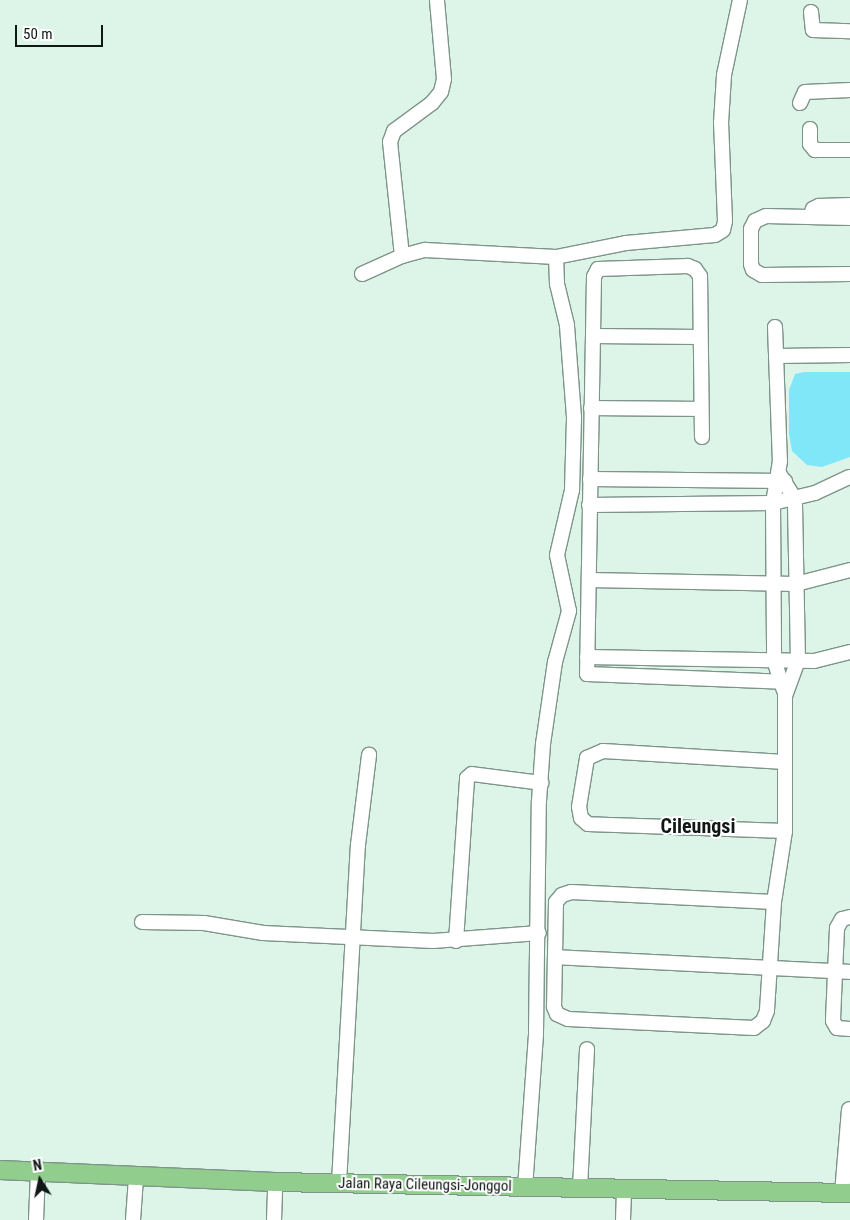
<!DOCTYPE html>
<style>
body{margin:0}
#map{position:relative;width:850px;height:1220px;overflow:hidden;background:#ddf5e9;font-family:"Roboto Condensed",sans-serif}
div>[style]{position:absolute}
.water>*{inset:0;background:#7fe7f8}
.roads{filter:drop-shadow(1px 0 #7e9489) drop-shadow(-1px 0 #7e9489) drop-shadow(0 1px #7e9489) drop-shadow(0 -1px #7e9489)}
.minor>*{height:14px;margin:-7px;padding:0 7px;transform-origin:7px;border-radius:7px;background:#fff}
.major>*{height:18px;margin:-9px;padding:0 9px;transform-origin:9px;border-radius:9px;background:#91ce8e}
span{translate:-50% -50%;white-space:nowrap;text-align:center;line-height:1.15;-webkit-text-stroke:4px #fff;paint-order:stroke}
.street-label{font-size:15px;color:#0f1814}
.district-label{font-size:20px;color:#0f1814;font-weight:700}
.north{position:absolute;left:15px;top:1155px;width:50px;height:50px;-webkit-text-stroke:4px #fff;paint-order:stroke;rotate:350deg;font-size:14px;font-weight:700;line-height:20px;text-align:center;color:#0f1814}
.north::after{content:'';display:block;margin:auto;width:18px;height:22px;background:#0f1814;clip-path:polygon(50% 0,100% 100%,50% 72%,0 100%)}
.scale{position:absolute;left:15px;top:25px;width:88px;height:22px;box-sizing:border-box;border:2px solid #0f1814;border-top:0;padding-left:6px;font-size:15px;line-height:18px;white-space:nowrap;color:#0f1814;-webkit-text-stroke:4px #fff;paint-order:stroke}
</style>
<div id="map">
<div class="water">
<i style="clip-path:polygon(804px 372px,850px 372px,850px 457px,822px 467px,807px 465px,792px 451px,789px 434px,789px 390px,795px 374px)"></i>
</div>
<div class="roads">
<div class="minor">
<i style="left:811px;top:12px;width:18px;rotate:84deg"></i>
<i style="left:813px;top:30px;width:37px;rotate:2deg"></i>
<i style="left:800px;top:103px;width:12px;rotate:-66deg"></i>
<i style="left:805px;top:92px;width:45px;rotate:-2.5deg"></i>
<i style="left:810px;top:129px;width:15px;rotate:90deg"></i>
<i style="left:810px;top:144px;width:8px;rotate:50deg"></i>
<i style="left:815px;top:150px;width:35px"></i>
<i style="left:810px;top:217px;width:9px;rotate:-69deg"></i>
<i style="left:813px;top:209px;width:7px;rotate:-27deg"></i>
<i style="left:819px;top:206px;width:31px;rotate:-2deg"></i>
<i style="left:850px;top:218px;width:84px;rotate:-178.6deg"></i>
<i style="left:766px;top:216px;width:12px;rotate:156deg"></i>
<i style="left:755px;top:221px;width:9px;rotate:117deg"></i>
<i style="left:751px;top:229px;width:35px;rotate:90deg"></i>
<i style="left:751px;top:264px;width:6px;rotate:72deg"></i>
<i style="left:753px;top:270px;width:10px;rotate:29deg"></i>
<i style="left:762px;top:275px;width:88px;rotate:-0.7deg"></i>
<i style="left:402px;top:256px;width:24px;rotate:-15deg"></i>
<i style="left:425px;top:250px;width:131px;rotate:3.1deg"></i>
<i style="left:556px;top:257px;width:71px;rotate:-11.3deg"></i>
<i style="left:626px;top:243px;width:89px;rotate:-5.1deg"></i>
<i style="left:715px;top:235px;width:9px;rotate:-32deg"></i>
<i style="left:723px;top:230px;width:9px;rotate:-77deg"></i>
<i style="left:725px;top:221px;width:98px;rotate:-92.3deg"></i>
<i style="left:721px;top:123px;width:48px;rotate:-86.4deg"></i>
<i style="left:724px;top:75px;width:77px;rotate:-78deg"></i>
<i style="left:362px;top:274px;width:44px;rotate:-24.2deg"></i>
<i style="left:402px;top:256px;width:115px;rotate:-96deg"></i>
<i style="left:390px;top:142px;width:12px;rotate:-70deg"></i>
<i style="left:394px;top:131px;width:47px;rotate:-36.4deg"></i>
<i style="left:432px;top:103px;width:14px;rotate:-51deg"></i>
<i style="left:441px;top:92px;width:13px;rotate:-77deg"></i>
<i style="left:444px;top:79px;width:79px;rotate:-95.1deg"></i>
<i style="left:775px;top:327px;width:134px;rotate:87.9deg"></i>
<i style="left:780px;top:461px;width:43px;rotate:99.5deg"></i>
<i style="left:773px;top:503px;width:157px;rotate:89.6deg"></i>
<i style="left:774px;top:660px;width:32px;rotate:72deg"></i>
<i style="left:593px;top:336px;width:107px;rotate:0.5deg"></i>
<i style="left:776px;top:356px;width:74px;rotate:-0.8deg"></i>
<i style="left:591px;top:408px;width:110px;rotate:0.5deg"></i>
<i style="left:702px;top:437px;width:161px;rotate:-90.7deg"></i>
<i style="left:700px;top:276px;width:9px;rotate:-126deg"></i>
<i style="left:695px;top:269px;width:8px;rotate:-157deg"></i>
<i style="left:688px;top:266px;width:90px;rotate:178.1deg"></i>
<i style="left:598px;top:269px;width:9px;rotate:117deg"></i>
<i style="left:594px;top:277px;width:397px;rotate:91deg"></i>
<i style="left:587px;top:674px;width:202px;rotate:2.3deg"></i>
<i style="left:590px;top:479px;width:195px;rotate:0.6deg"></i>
<i style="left:589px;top:505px;width:184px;rotate:-0.6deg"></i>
<i style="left:773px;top:503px;width:43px;rotate:-13.4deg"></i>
<i style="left:815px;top:493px;width:38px;rotate:-25deg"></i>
<i style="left:589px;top:580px;width:207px;rotate:1.1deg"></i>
<i style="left:796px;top:584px;width:56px;rotate:-14.5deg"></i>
<i style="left:587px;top:657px;width:227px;rotate:1deg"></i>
<i style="left:814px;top:661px;width:37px;rotate:-14deg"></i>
<i style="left:785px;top:831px;width:197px;rotate:-178deg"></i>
<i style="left:588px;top:824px;width:9px;rotate:-139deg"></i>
<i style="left:581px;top:818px;width:11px;rotate:-100deg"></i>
<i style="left:579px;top:807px;width:50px;rotate:-80.7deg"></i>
<i style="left:587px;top:758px;width:17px;rotate:-24deg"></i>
<i style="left:603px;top:751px;width:182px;rotate:3.5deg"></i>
<i style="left:571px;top:892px;width:203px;rotate:2.8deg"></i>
<i style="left:774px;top:902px;width:109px;rotate:93.7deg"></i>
<i style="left:767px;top:1011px;width:11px;rotate:112deg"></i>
<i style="left:763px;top:1021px;width:11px;rotate:142deg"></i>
<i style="left:754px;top:1028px;width:186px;rotate:-177.2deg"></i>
<i style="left:568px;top:1019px;width:12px;rotate:-156deg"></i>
<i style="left:557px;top:1014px;width:8px;rotate:-113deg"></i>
<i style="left:554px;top:1007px;width:105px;rotate:-88.9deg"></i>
<i style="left:556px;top:902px;width:9px;rotate:-49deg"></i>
<i style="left:562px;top:895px;width:9px;rotate:-18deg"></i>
<i style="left:774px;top:902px;width:72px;rotate:-81.2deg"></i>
<i style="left:785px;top:831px;width:135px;rotate:-90deg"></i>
<i style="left:785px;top:696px;width:37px;rotate:-70deg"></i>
<i style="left:798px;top:661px;width:162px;rotate:-91.1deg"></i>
<i style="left:795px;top:499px;width:31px;rotate:-122deg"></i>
<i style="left:850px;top:917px;width:8px;rotate:166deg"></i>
<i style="left:842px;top:919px;width:10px;rotate:119deg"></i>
<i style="left:837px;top:928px;width:93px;rotate:92.5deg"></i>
<i style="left:833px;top:1021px;width:8px;rotate:60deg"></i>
<i style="left:837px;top:1028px;width:13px;rotate:4deg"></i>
<i style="left:142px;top:922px;width:62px;rotate:0.9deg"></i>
<i style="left:204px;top:923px;width:60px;rotate:9.6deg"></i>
<i style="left:263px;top:933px;width:170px;rotate:2.7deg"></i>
<i style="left:433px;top:941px;width:106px;rotate:-4.3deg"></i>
<i style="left:456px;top:941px;width:163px;rotate:-86.1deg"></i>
<i style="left:467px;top:778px;width:6px;rotate:-39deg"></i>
<i style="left:472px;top:774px;width:70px;rotate:7.4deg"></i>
<i style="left:555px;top:957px;width:295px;rotate:2.9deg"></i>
<i style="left:339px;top:1183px;width:339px;rotate:-86.8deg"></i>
<i style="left:358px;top:845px;width:91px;rotate:-83deg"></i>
<i style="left:525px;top:1188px;width:155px;rotate:-85.9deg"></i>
<i style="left:536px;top:1033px;width:232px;rotate:-89.3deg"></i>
<i style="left:539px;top:801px;width:57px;rotate:-86deg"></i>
<i style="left:543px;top:744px;width:83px;rotate:-81.7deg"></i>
<i style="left:555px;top:662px;width:53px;rotate:-74.6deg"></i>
<i style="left:569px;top:611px;width:57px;rotate:-102.1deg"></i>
<i style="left:557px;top:555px;width:67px;rotate:-77deg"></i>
<i style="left:572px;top:490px;width:73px;rotate:-88.4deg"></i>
<i style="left:574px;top:417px;width:92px;rotate:-94.4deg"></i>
<i style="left:567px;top:325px;width:42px;rotate:-103.7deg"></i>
<i style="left:557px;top:284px;width:27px;rotate:-92deg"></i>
<i style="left:580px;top:1188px;width:139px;rotate:-87.1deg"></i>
<i style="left:842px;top:1193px;width:84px;rotate:-85.2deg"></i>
<i style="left:36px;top:1220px;width:48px;rotate:-87.6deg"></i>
<i style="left:133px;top:1220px;width:42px;rotate:-85.9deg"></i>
<i style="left:274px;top:1220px;width:38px;rotate:-88deg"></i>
<i style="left:623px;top:1220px;width:32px;rotate:-88deg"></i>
</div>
<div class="major">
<i style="left:0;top:1170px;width:275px;rotate:2.5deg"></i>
<i style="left:275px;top:1182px;width:575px;rotate:1.1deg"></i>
</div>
</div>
<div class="street-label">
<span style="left:425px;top:1185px;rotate:1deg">Jalan Raya Cileungsi-Jonggol</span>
</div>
<div class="district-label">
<span style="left:698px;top:826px">Cileungsi</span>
</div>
<div class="north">N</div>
<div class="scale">50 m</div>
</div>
